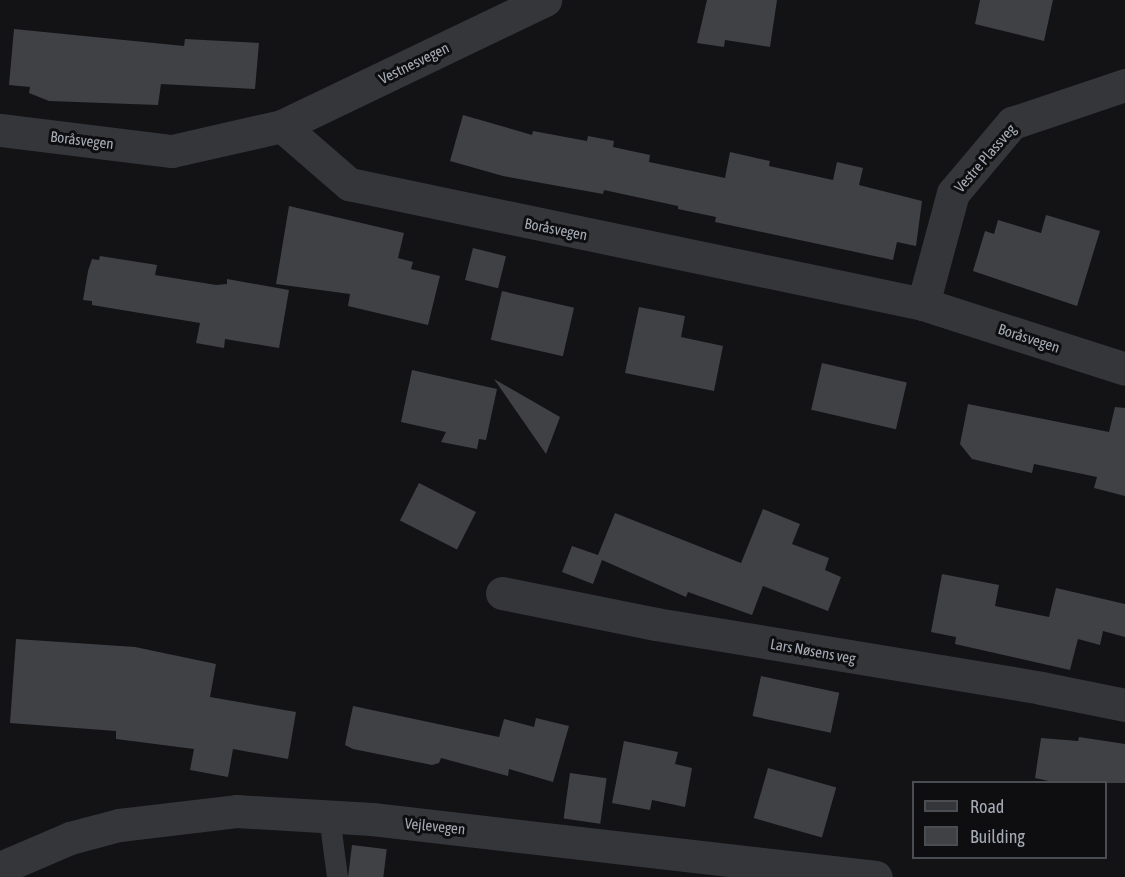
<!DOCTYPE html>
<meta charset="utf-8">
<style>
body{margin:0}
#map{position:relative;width:1125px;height:877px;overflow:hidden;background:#131315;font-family:"Asap Condensed",sans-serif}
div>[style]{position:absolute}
.building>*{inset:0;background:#3f4145;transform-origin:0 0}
.service>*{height:21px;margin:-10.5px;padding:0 10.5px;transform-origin:10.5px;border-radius:10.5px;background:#34363a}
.minor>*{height:33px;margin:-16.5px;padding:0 16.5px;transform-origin:16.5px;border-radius:16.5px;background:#34363a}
span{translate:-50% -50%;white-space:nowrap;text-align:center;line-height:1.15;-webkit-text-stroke:6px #0e0e10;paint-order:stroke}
.street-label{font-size:15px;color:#a5abb5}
.legend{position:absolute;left:912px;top:781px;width:195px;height:78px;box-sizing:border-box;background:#0e0e10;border:2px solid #4a4d52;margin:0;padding:8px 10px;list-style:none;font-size:18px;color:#a5abb5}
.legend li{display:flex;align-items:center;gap:12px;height:30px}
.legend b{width:30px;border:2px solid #4a4d52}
</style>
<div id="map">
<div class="building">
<i style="clip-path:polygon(707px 0,777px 0,770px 47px,725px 40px,724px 47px,697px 43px)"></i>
<i style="clip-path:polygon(980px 0,1053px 0,1044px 41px,975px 24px)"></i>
<i style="clip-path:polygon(14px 29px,184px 46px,185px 39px,259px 43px,255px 89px,161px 84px,158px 105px,49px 101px,29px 93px,30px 87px,9px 85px)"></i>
<i style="clip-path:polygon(463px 115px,532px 135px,533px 131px,587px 141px,588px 136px,614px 141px,613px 147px,650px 155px,649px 162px,725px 178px,730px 152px,770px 161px,769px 166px,833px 180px,837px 162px,863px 168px,859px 185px,922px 201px,916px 246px,897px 242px,893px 260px,715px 222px,716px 217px,678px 209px,678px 206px,604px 190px,603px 194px,503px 176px,450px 161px)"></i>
<i style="clip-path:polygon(289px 206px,404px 233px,398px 258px,413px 262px,411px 269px,440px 276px,428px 325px,348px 306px,350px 294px,276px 284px)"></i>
<i style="clip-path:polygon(1046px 215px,1100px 231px,1077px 306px,973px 271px,985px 231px,994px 234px,998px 220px,1041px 233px)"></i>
<i style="left:473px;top:248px;width:34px;height:33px;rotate:14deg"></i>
<i style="clip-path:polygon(100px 256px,157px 265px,155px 275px,216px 285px,227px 284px,227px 279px,289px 290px,279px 348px,225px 339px,224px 348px,196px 343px,200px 323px,92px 305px,92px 301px,83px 300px,88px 271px,92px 259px,99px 260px)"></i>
<i style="left:502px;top:291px;width:74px;height:50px;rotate:13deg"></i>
<i style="clip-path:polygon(639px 307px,685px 316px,681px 337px,723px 346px,714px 391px,625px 373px)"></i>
<i style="left:822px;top:363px;width:87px;height:48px;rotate:13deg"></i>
<i style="clip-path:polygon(412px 370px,497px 389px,486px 440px,479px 439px,477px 449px,441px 442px,446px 432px,401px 422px)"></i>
<i style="clip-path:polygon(494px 379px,560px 417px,546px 454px)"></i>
<i style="clip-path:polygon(968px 404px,1109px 432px,1115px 407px,1125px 408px,1125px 496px,1094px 488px,1097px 477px,1034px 464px,1032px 473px,972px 459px,960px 444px)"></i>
<i style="left:419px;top:483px;width:64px;height:42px;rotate:27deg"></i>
<i style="clip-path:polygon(763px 509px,800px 524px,792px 544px,829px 558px,825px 570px,841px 577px,828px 611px,763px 586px,752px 615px,688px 592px,686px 597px,602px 560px,593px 584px,562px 572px,572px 546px,598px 555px,615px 513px,741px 563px)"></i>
<i style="clip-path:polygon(942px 574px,999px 585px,995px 606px,1049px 617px,1056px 588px,1125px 604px,1125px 637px,1103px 631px,1100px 645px,1078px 639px,1070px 670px,955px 644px,956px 637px,931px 632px)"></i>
<i style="clip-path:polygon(16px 639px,135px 647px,216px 664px,210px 697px,296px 712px,288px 759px,233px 749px,228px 777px,190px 770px,194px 749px,116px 739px,116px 731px,10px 723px)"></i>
<i style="left:761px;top:676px;width:80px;height:41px;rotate:12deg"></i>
<i style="clip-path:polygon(353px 706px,499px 737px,504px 719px,534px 727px,536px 718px,569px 726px,553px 782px,509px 769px,508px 776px,441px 758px,439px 763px,432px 765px,353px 749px,345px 745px)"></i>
<i style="clip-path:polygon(1079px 737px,1125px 744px,1125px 783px,1058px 783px,1035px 778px,1041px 738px,1078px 741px)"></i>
<i style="clip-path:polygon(624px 741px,678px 752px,675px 764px,692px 768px,685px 807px,652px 800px,650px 810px,612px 803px)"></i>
<i style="left:768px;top:768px;width:71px;height:52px;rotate:16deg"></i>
<i style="left:570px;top:773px;width:37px;height:46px;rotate:8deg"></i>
<i style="left:352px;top:845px;width:35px;height:32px;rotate:7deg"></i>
</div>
<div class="service">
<i style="left:329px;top:816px;width:62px;rotate:82.5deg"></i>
</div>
<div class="minor">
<i style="left:282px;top:126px;width:89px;rotate:40.9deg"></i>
<i style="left:349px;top:184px;width:586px;rotate:11.81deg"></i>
<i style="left:923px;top:304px;width:212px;rotate:17.8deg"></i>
<i style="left:0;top:130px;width:173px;rotate:7deg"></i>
<i style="left:172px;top:151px;width:113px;rotate:-12.8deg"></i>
<i style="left:282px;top:126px;width:292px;rotate:-25.6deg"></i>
<i style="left:923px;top:304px;width:115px;rotate:-74.9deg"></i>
<i style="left:953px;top:193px;width:92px;rotate:-49.9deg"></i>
<i style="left:1012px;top:123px;width:119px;rotate:-18.6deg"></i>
<i style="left:502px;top:593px;width:157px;rotate:11.4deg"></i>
<i style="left:656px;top:624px;width:390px;rotate:9.4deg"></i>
<i style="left:1041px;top:688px;width:86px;rotate:11.4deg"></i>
<i style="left:0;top:868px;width:76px;rotate:-23.2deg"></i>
<i style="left:70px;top:838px;width:51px;rotate:-14.9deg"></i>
<i style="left:119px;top:825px;width:118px;rotate:-6.8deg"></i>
<i style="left:236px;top:811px;width:136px;rotate:3.4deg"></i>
<i style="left:372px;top:819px;width:507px;rotate:6.56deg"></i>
</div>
<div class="street-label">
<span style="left:414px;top:63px;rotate:-26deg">Vestnesvegen</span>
<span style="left:82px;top:140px;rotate:7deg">Boråsvegen</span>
<span style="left:985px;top:158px;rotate:-49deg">Vestre Plassveg</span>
<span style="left:556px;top:229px;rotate:11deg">Boråsvegen</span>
<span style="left:1029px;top:338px;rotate:18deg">Boråsvegen</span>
<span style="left:813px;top:651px;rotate:10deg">Lars Nøsens veg</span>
<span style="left:435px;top:826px;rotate:6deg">Vejlevegen</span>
</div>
<ul class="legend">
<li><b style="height:8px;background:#34363a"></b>Road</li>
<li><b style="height:16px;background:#3f4145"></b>Building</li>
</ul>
</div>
